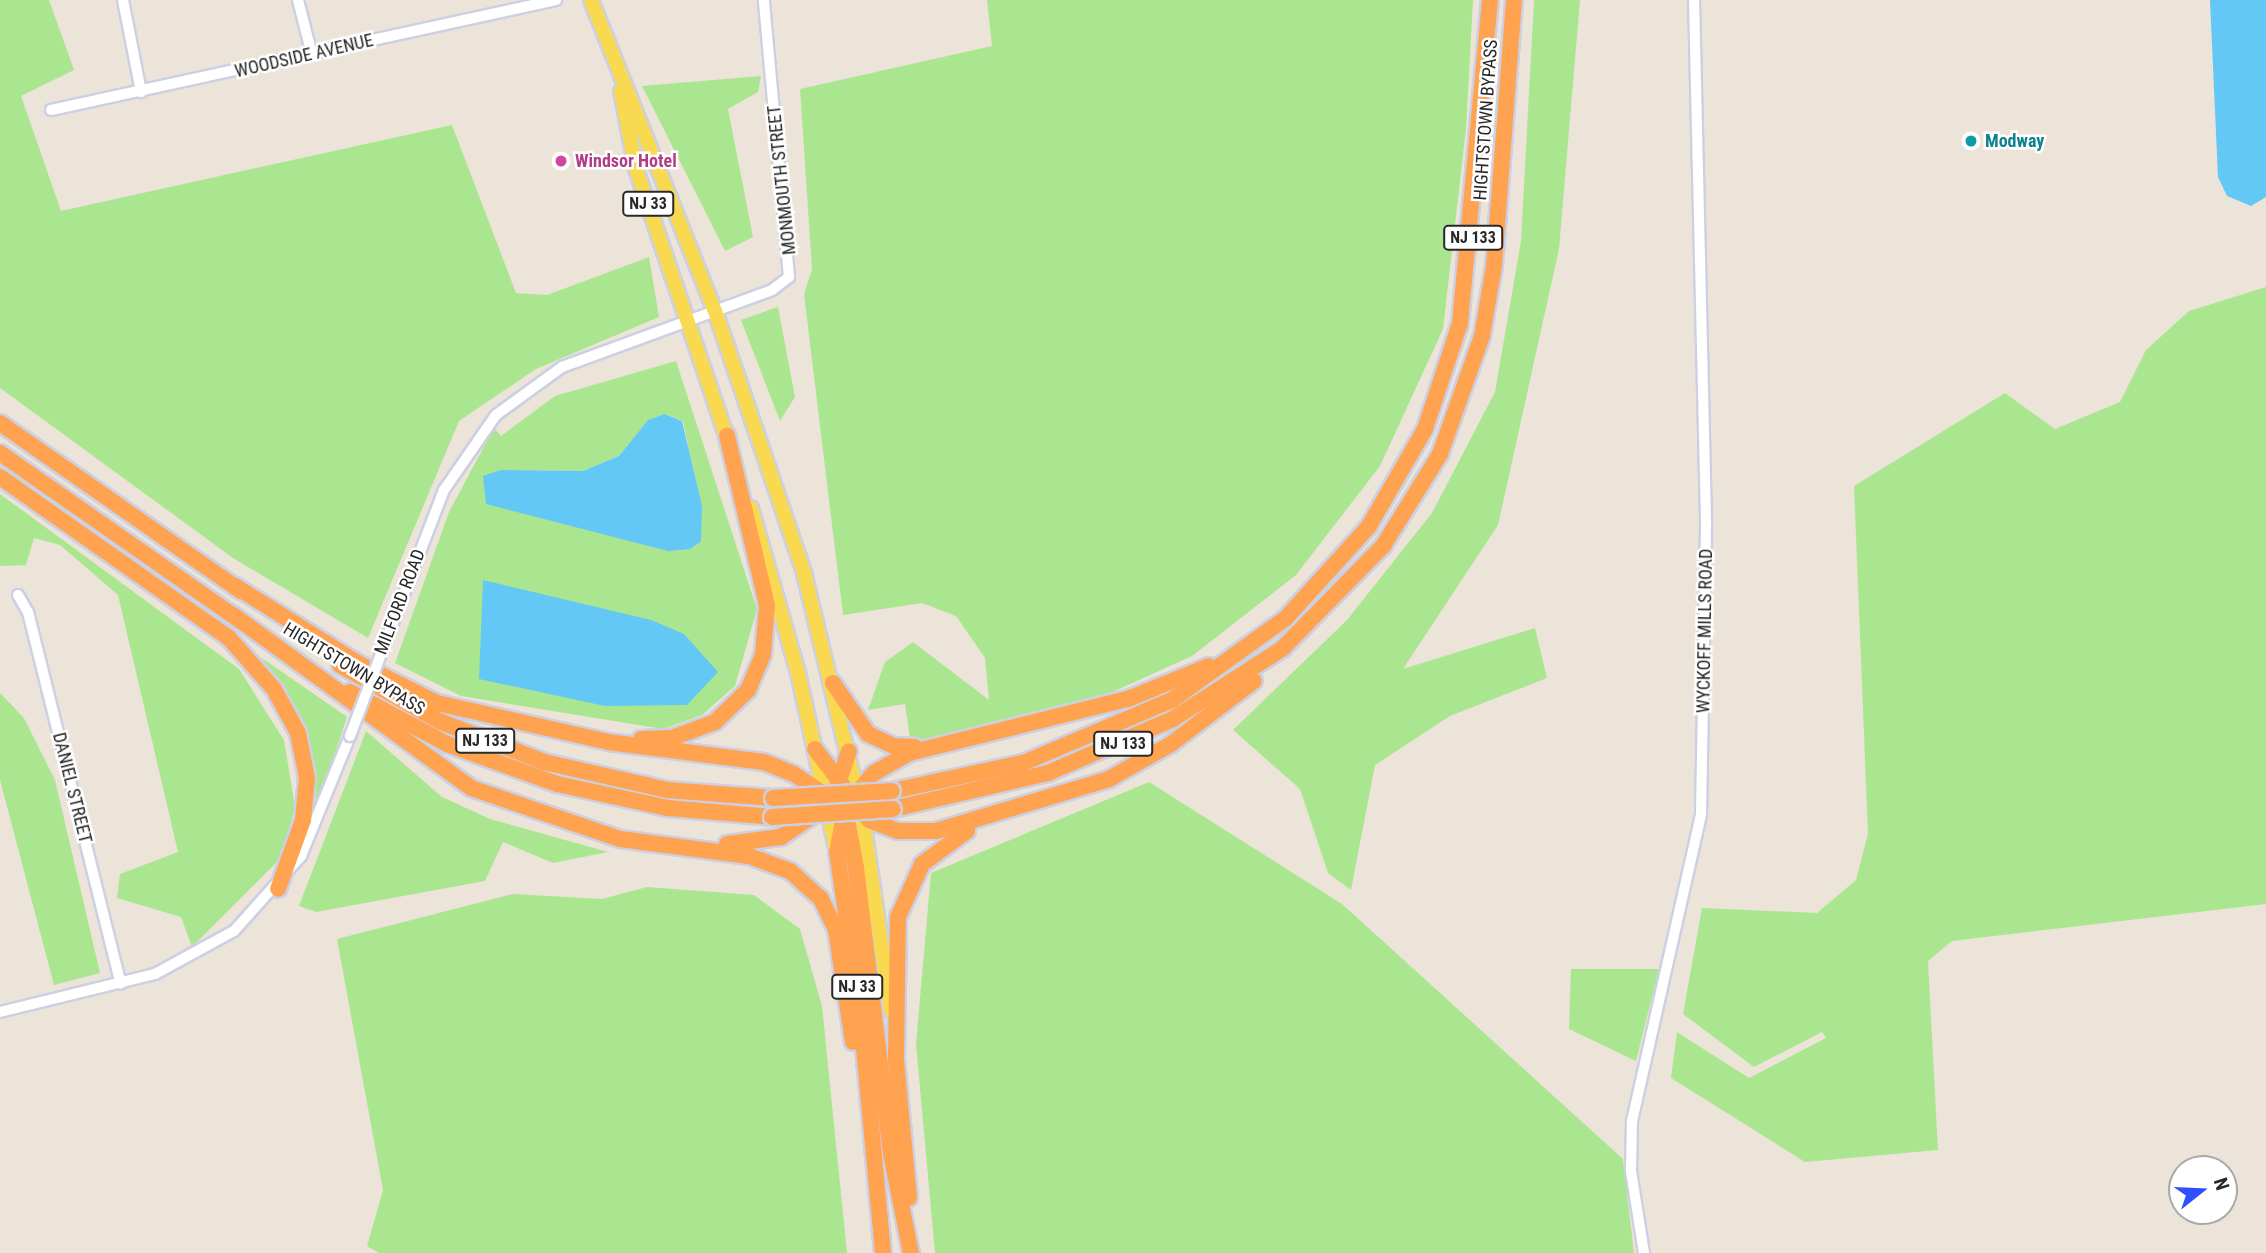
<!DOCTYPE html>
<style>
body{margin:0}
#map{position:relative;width:2266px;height:1253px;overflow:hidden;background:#ece4d8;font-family:"Roboto Condensed",sans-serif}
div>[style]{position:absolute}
.green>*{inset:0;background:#aae690}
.water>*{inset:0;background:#63c8f5}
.roads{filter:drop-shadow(2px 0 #cdd0e2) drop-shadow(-2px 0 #cdd0e2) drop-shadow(0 2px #cdd0e2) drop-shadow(0 -2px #cdd0e2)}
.minor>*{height:10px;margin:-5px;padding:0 5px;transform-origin:5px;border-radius:5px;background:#fff}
.major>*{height:14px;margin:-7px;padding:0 7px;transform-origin:7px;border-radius:7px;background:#f9d950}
.highway>*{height:16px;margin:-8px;padding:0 8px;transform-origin:8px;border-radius:8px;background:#ffa350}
.bridges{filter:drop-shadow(2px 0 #cdd0e2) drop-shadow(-2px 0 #cdd0e2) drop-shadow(0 2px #cdd0e2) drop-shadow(0 -2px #cdd0e2)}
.minor-bridge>*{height:10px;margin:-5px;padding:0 5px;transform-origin:5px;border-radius:5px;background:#fff}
.highway-bridge>*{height:16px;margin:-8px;padding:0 8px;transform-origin:8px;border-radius:8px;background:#ffa350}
.dots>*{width:19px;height:19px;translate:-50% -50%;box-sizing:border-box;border:4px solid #fff;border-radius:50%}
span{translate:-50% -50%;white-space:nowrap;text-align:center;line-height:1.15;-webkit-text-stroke:5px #fff;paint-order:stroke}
.shield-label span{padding:2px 5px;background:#fff;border:2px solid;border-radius:5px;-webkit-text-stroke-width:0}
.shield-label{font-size:16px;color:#282828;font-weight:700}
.street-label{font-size:18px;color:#282828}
.culture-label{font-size:18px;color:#0d838f;font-weight:700}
.left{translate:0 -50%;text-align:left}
.hotel-label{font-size:18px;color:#b23c85;font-weight:700}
.north{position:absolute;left:2168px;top:1155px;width:70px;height:70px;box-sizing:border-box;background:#fff;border:2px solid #a9a9a9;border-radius:50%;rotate:72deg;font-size:19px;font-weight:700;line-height:28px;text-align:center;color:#282828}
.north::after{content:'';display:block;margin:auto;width:24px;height:32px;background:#324fff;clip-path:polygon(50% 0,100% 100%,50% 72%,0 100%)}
</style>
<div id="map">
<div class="green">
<i style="clip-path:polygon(0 0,49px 0,74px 70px,21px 96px,61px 211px,452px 125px,516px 293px,547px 295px,649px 257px,659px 317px,536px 369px,459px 421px,368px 638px,233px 558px,0 388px)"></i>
<i style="clip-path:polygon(987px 0,1473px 0,1466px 129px,1443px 329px,1380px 466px,1296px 575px,1192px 656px,1084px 705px,911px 745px,905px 704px,868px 710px,885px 662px,913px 642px,989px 700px,985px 658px,956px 616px,922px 603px,843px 615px,804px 294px,812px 269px,800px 89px,992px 46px)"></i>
<i style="clip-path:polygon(1534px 0,1580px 0,1559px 249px,1498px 525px,1403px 669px,1535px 628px,1547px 678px,1450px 716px,1375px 765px,1351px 890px,1328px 873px,1300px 789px,1233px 730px,1347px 620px,1432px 513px,1495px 392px,1521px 241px)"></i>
<i style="clip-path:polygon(761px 76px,758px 92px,728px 109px,753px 237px,725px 251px,642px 86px)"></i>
<i style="clip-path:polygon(2266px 287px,2266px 904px,1952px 941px,1928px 961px,1938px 1150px,1805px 1162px,1671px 1078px,1677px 1032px,1749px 1078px,1826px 1038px,1822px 1032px,1754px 1067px,1683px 1014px,1702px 908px,1817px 913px,1856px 880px,1868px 834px,1854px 486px,2005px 393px,2055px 429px,2120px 402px,2146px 350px,2189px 311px)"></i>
<i style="clip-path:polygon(778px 307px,795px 397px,780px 421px,741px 320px)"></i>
<i style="clip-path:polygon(evenodd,676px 361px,757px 609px,735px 686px,702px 715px,663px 729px,461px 696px,395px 663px,449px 512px,494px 428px,501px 436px,555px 396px,676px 361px,666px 414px,683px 421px,701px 506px,501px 470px,583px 471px,619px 456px,648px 420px,666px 414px,676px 361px,684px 634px,697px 650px,583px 701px,507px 685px,684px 634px)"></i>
<i style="clip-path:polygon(0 494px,239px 669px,284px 740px,295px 807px,281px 858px,192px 947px,181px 917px,117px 898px,120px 874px,178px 852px,118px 595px,60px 545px,34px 538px,26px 565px,0 566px)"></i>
<i style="clip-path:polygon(262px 658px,347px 717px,317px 806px,303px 721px)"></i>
<i style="clip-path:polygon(0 693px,24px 718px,55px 780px,100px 973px,54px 985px,0 780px)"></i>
<i style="clip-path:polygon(366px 731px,442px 797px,490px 819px,608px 852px,553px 863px,503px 842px,485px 881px,316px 912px,299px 906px)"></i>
<i style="clip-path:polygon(1149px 782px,1342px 904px,1623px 1159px,1634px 1253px,935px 1253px,916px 1044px,931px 873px)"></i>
<i style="clip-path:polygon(647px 887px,754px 895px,800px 929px,822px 1006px,847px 1253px,379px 1253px,367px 1246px,383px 1190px,337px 939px,513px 894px,602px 899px)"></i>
<i style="clip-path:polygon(1571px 969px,1659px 969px,1636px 1061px,1569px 1029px)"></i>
</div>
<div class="water">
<i style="clip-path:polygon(2210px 0,2266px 0,2266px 197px,2251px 206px,2227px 196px,2218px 177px)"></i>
<i style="clip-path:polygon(665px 414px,682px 421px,702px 506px,701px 541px,690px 549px,668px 551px,486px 504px,483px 476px,501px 470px,583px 471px,619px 456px,648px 420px)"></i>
<i style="clip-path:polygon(483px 580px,651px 620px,684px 634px,718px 672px,687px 705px,605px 706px,479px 679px)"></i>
</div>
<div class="roads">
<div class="minor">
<i style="left:123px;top:0;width:94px;rotate:78.9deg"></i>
<i style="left:298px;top:0;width:57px;rotate:75.7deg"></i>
<i style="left:51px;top:110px;width:517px;rotate:-12.29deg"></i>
<i style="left:18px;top:595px;width:20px;rotate:60deg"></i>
<i style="left:28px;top:612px;width:383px;rotate:76deg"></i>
<i style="left:384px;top:646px;width:167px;rotate:-69deg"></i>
<i style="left:444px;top:490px;width:91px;rotate:-55.3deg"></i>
<i style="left:496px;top:415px;width:82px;rotate:-36deg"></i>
<i style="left:562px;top:367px;width:224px;rotate:-20.1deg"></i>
<i style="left:772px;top:290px;width:21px;rotate:-37deg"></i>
<i style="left:789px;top:277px;width:278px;rotate:-95.2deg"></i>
<i style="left:0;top:1012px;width:160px;rotate:-13.8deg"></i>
<i style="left:155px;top:974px;width:90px;rotate:-28.6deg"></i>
<i style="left:234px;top:931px;width:101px;rotate:-48.2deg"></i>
<i style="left:301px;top:856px;width:130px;rotate:-67.8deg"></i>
<i style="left:1644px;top:1253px;width:83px;rotate:-99deg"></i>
<i style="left:1631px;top:1171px;width:50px;rotate:-88.9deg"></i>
<i style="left:1632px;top:1121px;width:314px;rotate:-77.3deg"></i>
<i style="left:1701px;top:815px;width:295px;rotate:-89deg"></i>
<i style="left:1706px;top:520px;width:520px;rotate:-91.32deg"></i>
</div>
<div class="major">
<i style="left:591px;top:0;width:335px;rotate:68.3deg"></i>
<i style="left:715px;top:311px;width:277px;rotate:71.2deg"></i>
<i style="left:804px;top:573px;width:248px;rotate:76.5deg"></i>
<i style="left:862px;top:814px;width:198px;rotate:81.6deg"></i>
<i style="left:621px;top:91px;width:79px;rotate:79.1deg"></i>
<i style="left:636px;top:169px;width:293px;rotate:71.3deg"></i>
<i style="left:751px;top:508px;width:176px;rotate:74.1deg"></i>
<i style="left:799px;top:677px;width:175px;rotate:77.8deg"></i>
</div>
<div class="highway">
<i style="left:0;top:423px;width:294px;rotate:34.9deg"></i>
<i style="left:0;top:453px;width:294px;rotate:34.9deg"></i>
<i style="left:0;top:477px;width:279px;rotate:35.1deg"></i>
<i style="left:228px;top:637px;width:69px;rotate:48.5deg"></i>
<i style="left:274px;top:689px;width:50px;rotate:61.4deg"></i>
<i style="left:298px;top:733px;width:46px;rotate:78.7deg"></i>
<i style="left:307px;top:778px;width:42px;rotate:95.4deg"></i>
<i style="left:303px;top:820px;width:73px;rotate:109.9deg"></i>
<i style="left:235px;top:586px;width:149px;rotate:32.1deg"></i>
<i style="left:361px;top:665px;width:85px;rotate:26.6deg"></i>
<i style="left:437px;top:703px;width:175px;rotate:12.8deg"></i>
<i style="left:608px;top:742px;width:157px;rotate:7.3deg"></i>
<i style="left:764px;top:762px;width:32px;rotate:22deg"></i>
<i style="left:794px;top:774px;width:50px;rotate:34.3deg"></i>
<i style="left:835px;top:802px;width:21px;rotate:55deg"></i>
<i style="left:847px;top:819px;width:50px;rotate:79.6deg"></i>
<i style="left:856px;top:868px;width:288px;rotate:83deg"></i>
<i style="left:891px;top:1154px;width:101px;rotate:78.6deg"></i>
<i style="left:233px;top:615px;width:294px;rotate:36deg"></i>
<i style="left:471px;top:788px;width:157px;rotate:18.9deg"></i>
<i style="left:620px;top:839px;width:130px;rotate:7.5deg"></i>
<i style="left:749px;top:856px;width:44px;rotate:20.1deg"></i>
<i style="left:790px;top:871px;width:42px;rotate:42.1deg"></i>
<i style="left:821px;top:899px;width:34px;rotate:64deg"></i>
<i style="left:836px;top:930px;width:113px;rotate:81.4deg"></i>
<i style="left:340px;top:665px;width:114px;rotate:29.5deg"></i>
<i style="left:439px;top:721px;width:113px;rotate:21.3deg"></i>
<i style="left:544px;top:762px;width:126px;rotate:12.8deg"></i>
<i style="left:667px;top:790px;width:106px;rotate:4.3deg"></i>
<i style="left:833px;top:683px;width:62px;rotate:55.5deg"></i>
<i style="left:868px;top:734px;width:29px;rotate:25deg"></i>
<i style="left:894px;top:746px;width:21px;rotate:3deg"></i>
<i style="left:350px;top:692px;width:110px;rotate:28.2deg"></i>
<i style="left:447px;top:744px;width:117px;rotate:20deg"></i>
<i style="left:557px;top:784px;width:114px;rotate:12.2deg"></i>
<i style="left:668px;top:808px;width:104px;rotate:4.9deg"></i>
<i style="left:641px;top:739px;width:31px;rotate:-2deg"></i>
<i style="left:672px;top:738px;width:46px;rotate:-20.4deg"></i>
<i style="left:715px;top:722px;width:46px;rotate:-44.1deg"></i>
<i style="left:748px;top:690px;width:39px;rotate:-67deg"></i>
<i style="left:763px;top:654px;width:49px;rotate:-85.3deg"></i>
<i style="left:767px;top:605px;width:174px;rotate:-103.3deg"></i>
<i style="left:815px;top:749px;width:89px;rotate:52.7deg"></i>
<i style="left:869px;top:820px;width:31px;rotate:21deg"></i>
<i style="left:898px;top:831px;width:38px"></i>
<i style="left:936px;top:831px;width:181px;rotate:-16.7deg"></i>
<i style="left:1109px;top:779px;width:71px;rotate:-29.4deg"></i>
<i style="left:1171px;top:744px;width:104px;rotate:-37.2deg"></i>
<i style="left:892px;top:791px;width:134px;rotate:-12.1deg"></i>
<i style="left:1023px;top:763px;width:162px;rotate:-22.9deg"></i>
<i style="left:1172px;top:700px;width:140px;rotate:-35.7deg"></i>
<i style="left:1286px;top:618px;width:124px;rotate:-47.9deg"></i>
<i style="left:1369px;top:526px;width:112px;rotate:-60deg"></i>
<i style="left:1425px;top:429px;width:112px;rotate:-71.7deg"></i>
<i style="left:1460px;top:323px;width:324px;rotate:-84.7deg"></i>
<i style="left:835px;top:793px;width:44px;rotate:-71.6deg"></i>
<i style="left:893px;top:809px;width:159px;rotate:-13.1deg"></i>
<i style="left:1048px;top:773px;width:136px;rotate:-23.4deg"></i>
<i style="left:1173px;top:719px;width:131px;rotate:-32.8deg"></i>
<i style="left:1283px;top:648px;width:143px;rotate:-45.6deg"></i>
<i style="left:1383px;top:546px;width:108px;rotate:-58.2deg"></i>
<i style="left:1440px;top:454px;width:125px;rotate:-70.4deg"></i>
<i style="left:1482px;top:336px;width:71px;rotate:-80.3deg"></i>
<i style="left:1494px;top:266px;width:267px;rotate:-85.7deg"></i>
<i style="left:727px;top:844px;width:54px;rotate:-7.4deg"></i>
<i style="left:781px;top:837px;width:48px;rotate:-34deg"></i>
<i style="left:909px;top:1198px;width:139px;rotate:-95.4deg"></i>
<i style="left:896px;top:1060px;width:143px;rotate:-89.2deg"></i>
<i style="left:898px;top:917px;width:58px;rotate:-65.6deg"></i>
<i style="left:922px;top:864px;width:56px;rotate:-36.3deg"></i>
<i style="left:883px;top:1253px;width:236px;rotate:-95.3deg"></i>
<i style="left:861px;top:1018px;width:168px;rotate:-98.2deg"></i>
<i style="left:837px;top:852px;width:47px;rotate:-78.9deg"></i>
<i style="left:846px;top:806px;width:43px;rotate:-49.7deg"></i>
<i style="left:874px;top:773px;width:40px;rotate:-29.7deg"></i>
<i style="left:909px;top:753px;width:226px;rotate:-13.9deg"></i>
<i style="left:1128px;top:699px;width:87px;rotate:-22.2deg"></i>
</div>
</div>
<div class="bridges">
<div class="minor-bridge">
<i style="left:350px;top:736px;width:96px;rotate:-69.3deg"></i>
</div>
<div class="highway-bridge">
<i style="left:773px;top:798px;width:119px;rotate:-3.4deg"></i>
<i style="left:772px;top:817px;width:121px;rotate:-3.8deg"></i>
</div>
</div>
<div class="dots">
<i style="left:1971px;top:141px;background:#0f9aa8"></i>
<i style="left:561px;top:161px;background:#d1479c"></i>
</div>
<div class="shield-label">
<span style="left:648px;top:204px">NJ 33</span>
<span style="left:1473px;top:238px">NJ 133</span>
<span style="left:485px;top:741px">NJ 133</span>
<span style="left:1123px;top:744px">NJ 133</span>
<span style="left:857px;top:987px">NJ 33</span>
</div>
<div class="street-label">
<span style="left:304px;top:56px;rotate:-13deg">WOODSIDE AVENUE</span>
<span style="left:1486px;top:120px;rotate:-86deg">HIGHTSTOWN BYPASS</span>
<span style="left:782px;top:180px;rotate:-96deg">MONMOUTH STREET</span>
<span style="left:400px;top:602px;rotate:-69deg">MILFORD ROAD</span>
<span style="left:1705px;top:631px;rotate:-89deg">WYCKOFF MILLS ROAD</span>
<span style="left:354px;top:669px;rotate:31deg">HIGHTSTOWN BYPASS</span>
<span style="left:72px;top:788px;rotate:76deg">DANIEL STREET</span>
</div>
<div class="culture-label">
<span class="left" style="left:1985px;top:141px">Modway</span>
</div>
<div class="hotel-label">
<span class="left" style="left:575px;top:161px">Windsor Hotel</span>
</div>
<div class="north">N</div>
</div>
